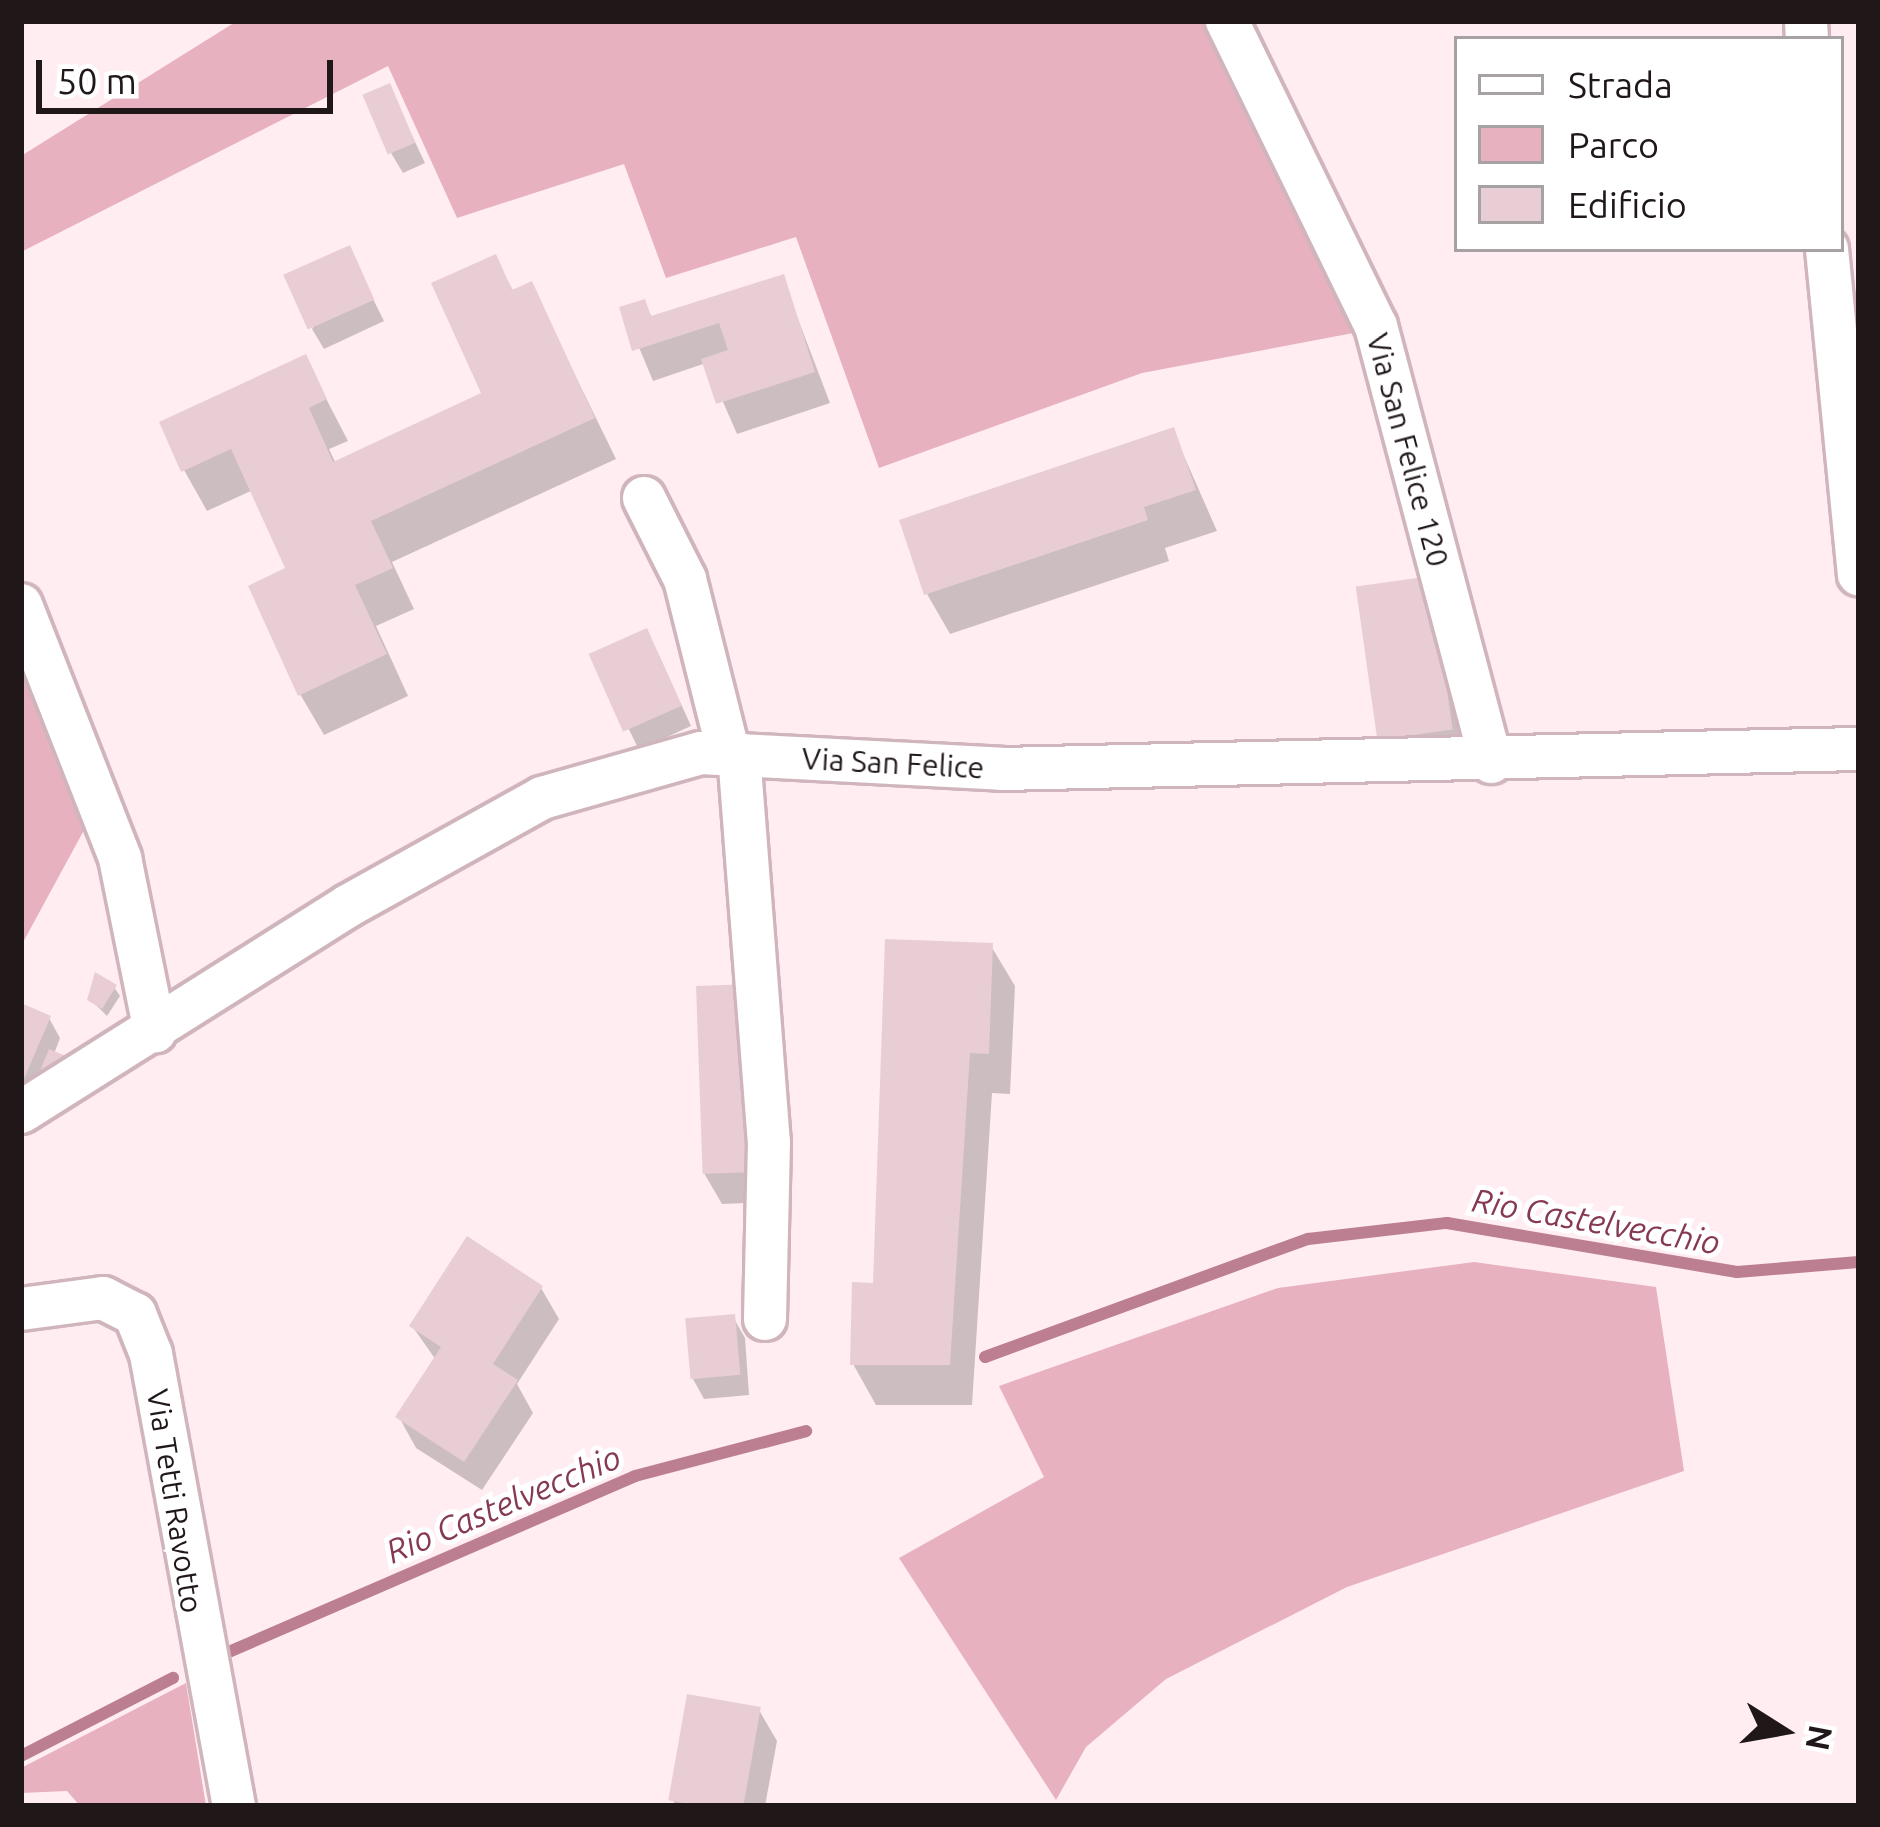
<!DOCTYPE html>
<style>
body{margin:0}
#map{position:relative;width:1880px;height:1827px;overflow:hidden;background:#ffedf2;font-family:Ubuntu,sans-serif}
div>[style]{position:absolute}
.green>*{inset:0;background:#e7b1c0}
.shadow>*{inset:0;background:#0003}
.stream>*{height:12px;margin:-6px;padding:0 6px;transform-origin:6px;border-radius:6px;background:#bc7f92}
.building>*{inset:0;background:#e9cdd5;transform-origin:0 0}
.roads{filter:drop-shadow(3px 0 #d0b5bc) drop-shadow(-3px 0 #d0b5bc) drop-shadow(0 3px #d0b5bc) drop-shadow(0 -3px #d0b5bc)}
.minor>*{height:42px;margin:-21px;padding:0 21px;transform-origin:21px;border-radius:21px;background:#fff}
span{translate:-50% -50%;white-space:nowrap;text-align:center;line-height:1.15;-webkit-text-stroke:10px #fff;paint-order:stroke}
.street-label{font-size:30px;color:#201719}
.water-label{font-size:33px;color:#863955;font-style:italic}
.frame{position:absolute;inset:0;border:24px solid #201719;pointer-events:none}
.legend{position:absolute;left:1454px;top:36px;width:390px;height:216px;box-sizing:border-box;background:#fff;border:3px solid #a6a2a3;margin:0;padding:15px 21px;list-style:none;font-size:36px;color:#201719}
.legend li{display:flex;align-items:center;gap:24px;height:60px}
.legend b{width:60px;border:3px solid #a6a2a3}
.north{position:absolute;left:1724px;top:1671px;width:120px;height:120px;-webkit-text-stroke:9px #fff;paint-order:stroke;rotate:101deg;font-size:33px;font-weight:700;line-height:48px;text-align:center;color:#201719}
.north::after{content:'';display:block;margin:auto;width:42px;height:54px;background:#201719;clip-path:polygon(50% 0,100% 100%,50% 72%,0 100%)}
.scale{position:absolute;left:36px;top:60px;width:297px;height:54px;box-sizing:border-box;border:6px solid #201719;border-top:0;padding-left:15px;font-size:36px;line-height:42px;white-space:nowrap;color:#201719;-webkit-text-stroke:9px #fff;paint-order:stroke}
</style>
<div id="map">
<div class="green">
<i style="clip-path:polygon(237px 21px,1205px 21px,1364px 331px,1142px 373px,879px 468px,796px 237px,666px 278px,624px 164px,457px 218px,388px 66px,21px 252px,21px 156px)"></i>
<i style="clip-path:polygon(21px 634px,90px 819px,21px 946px)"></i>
<i style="clip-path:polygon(1474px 1262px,1656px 1287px,1684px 1471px,1347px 1587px,1166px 1679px,1086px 1747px,1056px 1800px,899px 1558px,1044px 1477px,999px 1386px,1278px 1288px)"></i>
<i style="clip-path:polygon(186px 1683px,206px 1806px,80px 1806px,67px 1791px,21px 1793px,21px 1768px)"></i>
</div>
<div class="shadow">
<i style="clip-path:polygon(389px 87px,425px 163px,403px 173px,391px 153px)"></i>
<i style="clip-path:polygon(494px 258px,514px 292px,531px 285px,616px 459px,392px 562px,414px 609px,376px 626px,408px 696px,324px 735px,300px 694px,289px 570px,253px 490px,207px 511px,184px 470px,305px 358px,348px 441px,329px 449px,336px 464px,485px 395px)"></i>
<i style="clip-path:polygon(356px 265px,384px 321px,324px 349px,312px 329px)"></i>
<i style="clip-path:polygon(782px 277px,830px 403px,737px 434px,706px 363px,653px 381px,623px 309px,644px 303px,653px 319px)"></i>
<i style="clip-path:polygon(1173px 431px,1217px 531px,1165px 548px,1169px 561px,950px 634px,927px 594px)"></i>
<i style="clip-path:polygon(1447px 610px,1467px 761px,1379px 740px)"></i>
<i style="clip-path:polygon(657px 651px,691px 726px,639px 750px,593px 656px)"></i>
<i style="clip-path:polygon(991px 946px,1015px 986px,1010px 1094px,992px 1093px,972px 1405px,876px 1405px,853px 1364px)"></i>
<i style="clip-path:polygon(114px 987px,120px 996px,107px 1016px,90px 999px)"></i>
<i style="clip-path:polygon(749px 987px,772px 1202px,722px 1204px,704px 1173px)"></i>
<i style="clip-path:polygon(21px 1006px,49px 1018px,60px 1038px,54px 1054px,69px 1060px,21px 1106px)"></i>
<i style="clip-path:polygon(541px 1288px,559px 1319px,517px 1384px,533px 1413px,482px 1490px,416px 1448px,399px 1417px,436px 1360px,412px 1326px)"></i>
<i style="clip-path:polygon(733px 1317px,745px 1338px,749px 1395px,704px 1399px,693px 1379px)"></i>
<i style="clip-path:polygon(759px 1710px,777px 1741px,765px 1806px,676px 1806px,672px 1799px)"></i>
</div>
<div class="stream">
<i style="left:985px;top:1357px;width:344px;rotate:-20.1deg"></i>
<i style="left:1308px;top:1239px;width:140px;rotate:-6.6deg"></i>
<i style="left:1447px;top:1223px;width:294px;rotate:9.6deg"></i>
<i style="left:1737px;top:1272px;width:122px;rotate:-4.7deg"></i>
<i style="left:231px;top:1651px;width:440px;rotate:-23.4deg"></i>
<i style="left:635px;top:1476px;width:177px;rotate:-14.7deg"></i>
<i style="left:21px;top:1756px;width:171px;rotate:-27.2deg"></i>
</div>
<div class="building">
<i style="left:390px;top:83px;width:65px;height:30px;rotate:67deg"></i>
<i style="left:350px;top:245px;width:60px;height:73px;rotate:66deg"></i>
<i style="clip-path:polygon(496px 254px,512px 290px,532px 281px,595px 418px,371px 521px,393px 568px,355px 585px,387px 654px,298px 696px,248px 586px,285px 568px,231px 449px,181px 472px,159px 422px,306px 354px,327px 399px,309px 408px,333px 462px,481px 393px,431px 283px)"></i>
<i style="clip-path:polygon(784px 274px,815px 372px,716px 404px,701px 359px,728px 350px,719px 323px,632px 351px,619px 307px,645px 299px,651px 316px)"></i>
<i style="clip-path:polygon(1174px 427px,1196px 490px,1144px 507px,1148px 520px,924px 595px,899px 520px)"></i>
<i style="left:1431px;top:576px;width:155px;height:76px;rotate:82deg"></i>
<i style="left:647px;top:628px;width:85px;height:64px;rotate:66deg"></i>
<i style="clip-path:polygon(885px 939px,993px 943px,989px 1054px,970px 1053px,950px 1365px,850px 1365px,852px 1282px,873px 1283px)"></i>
<i style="clip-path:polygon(95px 972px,117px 985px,102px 1009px,87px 1000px)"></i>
<i style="left:751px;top:984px;width:188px;height:55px;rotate:88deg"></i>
<i style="clip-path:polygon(21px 1003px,51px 1016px,21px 1086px)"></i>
<i style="left:49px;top:1049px;width:24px;height:24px;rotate:22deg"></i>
<i style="clip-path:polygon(467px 1236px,543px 1286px,493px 1364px,518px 1380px,464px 1462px,395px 1417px,441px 1347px,409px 1326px)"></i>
<i style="left:735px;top:1314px;width:61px;height:50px;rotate:85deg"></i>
<i style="left:687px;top:1694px;width:75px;height:108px;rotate:10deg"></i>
</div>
<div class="roads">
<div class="minor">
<i style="left:1227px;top:21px;width:339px;rotate:64deg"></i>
<i style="left:1376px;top:326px;width:451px;rotate:75.2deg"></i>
<i style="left:1806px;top:21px;width:18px;rotate:87deg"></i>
<i style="left:1827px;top:249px;width:327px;rotate:84.4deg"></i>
<i style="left:644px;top:498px;width:91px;rotate:63.2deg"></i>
<i style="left:685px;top:579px;width:180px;rotate:75.9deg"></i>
<i style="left:21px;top:605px;width:272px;rotate:68.6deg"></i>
<i style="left:120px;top:858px;width:177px;rotate:78.6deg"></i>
<i style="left:739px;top:754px;width:389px;rotate:85.6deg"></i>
<i style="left:769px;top:1142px;width:177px;rotate:91.3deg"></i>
<i style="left:21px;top:1112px;width:386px;rotate:-32.2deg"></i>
<i style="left:348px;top:906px;width:222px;rotate:-29.1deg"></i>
<i style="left:542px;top:798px;width:165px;rotate:-15.8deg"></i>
<i style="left:701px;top:753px;width:301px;rotate:3deg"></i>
<i style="left:1002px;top:769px;width:857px;rotate:-1.34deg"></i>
<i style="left:21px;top:1309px;width:83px;rotate:-7.6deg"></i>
<i style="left:103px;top:1298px;width:36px;rotate:27deg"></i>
<i style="left:135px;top:1314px;width:43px;rotate:68.2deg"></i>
<i style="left:151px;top:1354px;width:460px;rotate:79.6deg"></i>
</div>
</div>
<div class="street-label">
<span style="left:1408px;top:450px;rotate:75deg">Via San Felice 120</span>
<span style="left:893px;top:763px;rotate:3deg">Via San Felice</span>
<span style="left:175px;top:1501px;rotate:81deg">Via Tetti Ravotto</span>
</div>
<div class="water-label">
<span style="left:1596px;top:1221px;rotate:10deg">Rio Castelvecchio</span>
<span style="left:503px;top:1504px;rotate:-23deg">Rio Castelvecchio</span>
</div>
<div class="frame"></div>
<ul class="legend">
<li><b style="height:15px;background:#fff"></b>Strada</li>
<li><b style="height:33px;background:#e7b1c0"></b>Parco</li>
<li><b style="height:33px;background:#e9cdd5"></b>Edificio</li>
</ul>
<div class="north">N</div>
<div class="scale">50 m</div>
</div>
